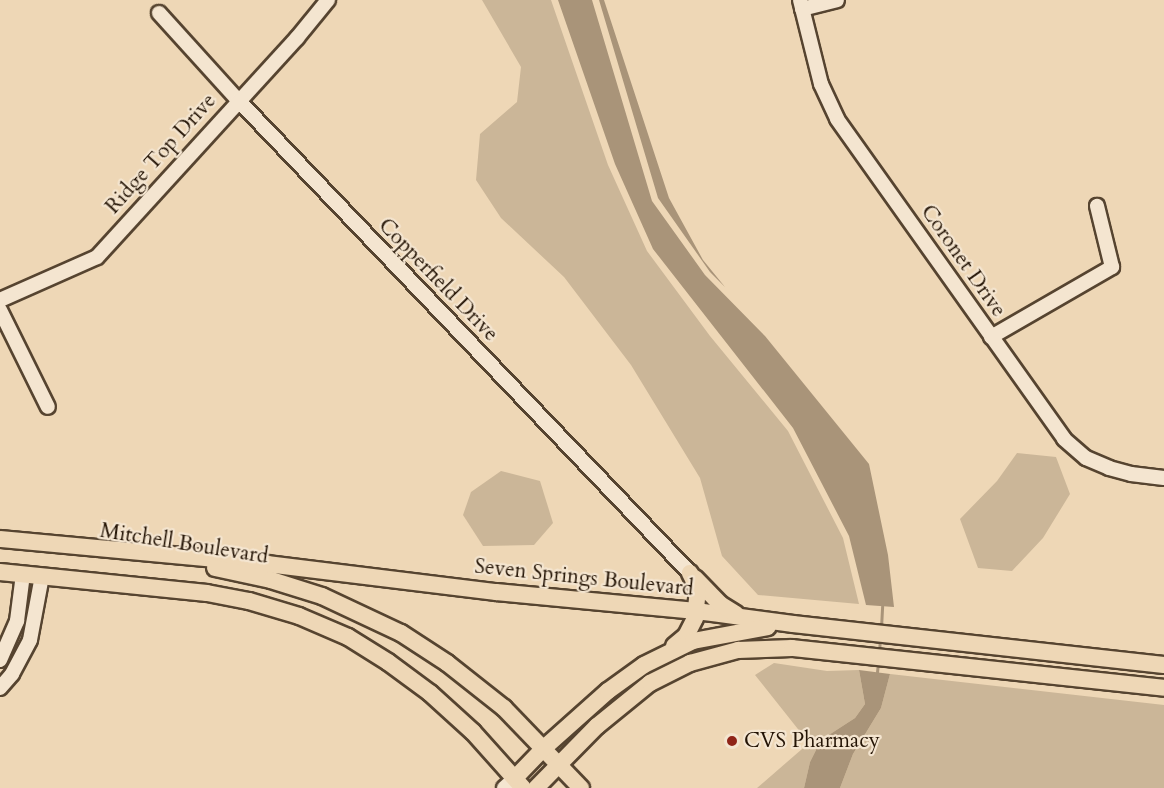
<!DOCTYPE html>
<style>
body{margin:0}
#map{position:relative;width:1164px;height:788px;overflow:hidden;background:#eed7b6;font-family:Cardo,serif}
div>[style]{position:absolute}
.green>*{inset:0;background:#cbb698}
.water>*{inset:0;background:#a99479}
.stream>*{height:3px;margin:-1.5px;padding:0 1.5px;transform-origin:1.5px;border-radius:1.5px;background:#a99479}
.roads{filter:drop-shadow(2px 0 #564430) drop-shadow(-2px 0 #564430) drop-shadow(0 2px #564430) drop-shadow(0 -2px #564430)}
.minor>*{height:14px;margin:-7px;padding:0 7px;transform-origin:7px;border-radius:7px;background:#f4e5d0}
.major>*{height:16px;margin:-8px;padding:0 8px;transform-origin:8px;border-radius:8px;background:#eed7b6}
.dots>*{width:16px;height:16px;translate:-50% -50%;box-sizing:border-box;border:3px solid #f4e5d0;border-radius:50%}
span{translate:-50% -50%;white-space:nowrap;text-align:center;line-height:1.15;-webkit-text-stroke:4.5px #f4e5d0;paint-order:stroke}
.street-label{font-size:21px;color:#231304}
.poi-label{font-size:21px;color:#231304}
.left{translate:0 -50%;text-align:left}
</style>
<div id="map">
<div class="green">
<i style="clip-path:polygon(482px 0,551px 0,608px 165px,647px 251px,710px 336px,788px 431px,843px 538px,859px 604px,758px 595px,722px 556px,700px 478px,631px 365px,564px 277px,501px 218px,476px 180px,480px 134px,517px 102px,521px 67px)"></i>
<i style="clip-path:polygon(1017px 453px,1056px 457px,1070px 494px,1043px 538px,1012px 571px,978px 568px,960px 519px,997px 481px)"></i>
<i style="clip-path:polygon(501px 471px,540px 481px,553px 523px,534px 545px,483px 546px,463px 515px,471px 492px)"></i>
<i style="clip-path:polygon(774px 663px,827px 671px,859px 670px,865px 704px,855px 718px,821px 740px,810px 762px,804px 788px,757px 788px,809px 743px,755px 675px)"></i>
<i style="clip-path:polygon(890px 674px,1164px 705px,1164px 788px,840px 788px,853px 754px,881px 708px)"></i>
</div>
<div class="water">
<i style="clip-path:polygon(558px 0,592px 0,652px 201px,705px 275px,765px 336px,869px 464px,888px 555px,894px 607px,866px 605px,849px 536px,793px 428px,653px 249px,615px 164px)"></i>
<i style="clip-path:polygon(599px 0,604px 0,669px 198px,703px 260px,725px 287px,710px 272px,658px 198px)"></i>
<i style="clip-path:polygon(859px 670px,890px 674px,881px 708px,853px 754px,840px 788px,804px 788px,810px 762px,821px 740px,855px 718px,865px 704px)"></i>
</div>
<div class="stream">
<i style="left:881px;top:628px;width:22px;rotate:-87deg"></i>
<i style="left:879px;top:652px;width:14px;rotate:-86deg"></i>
<i style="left:877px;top:672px;width:10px;rotate:-84deg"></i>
</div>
<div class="roads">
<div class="minor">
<i style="left:800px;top:0;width:87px;rotate:76deg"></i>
<i style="left:821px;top:84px;width:38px;rotate:65deg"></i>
<i style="left:837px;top:119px;width:392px;rotate:54.6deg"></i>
<i style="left:1064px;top:439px;width:29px;rotate:41deg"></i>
<i style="left:1086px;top:458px;width:25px;rotate:23deg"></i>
<i style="left:1109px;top:468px;width:23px;rotate:15deg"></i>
<i style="left:1131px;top:474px;width:33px;rotate:7deg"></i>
<i style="left:802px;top:9px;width:36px;rotate:-14deg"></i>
<i style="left:159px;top:13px;width:118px;rotate:47.8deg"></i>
<i style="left:238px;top:100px;width:654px;rotate:46.3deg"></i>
<i style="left:0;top:300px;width:106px;rotate:-23.9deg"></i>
<i style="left:97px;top:257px;width:297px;rotate:-47.6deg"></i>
<i style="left:297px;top:38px;width:49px;rotate:-50.8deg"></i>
<i style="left:0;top:310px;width:108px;rotate:63.7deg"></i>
<i style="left:991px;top:337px;width:140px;rotate:-30deg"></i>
<i style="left:1112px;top:267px;width:63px;rotate:-103.8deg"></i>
<i style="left:0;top:660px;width:43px;rotate:-66.4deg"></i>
<i style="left:17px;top:621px;width:47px;rotate:-82.7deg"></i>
<i style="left:0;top:688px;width:18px;rotate:-49deg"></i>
<i style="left:12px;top:674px;width:38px;rotate:-62deg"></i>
<i style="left:30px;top:640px;width:65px;rotate:-79.4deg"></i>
<i style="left:504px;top:788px;width:15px;rotate:-42deg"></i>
</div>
<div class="major">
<i style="left:0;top:539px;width:268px;rotate:5.3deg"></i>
<i style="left:267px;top:564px;width:231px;rotate:7deg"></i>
<i style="left:496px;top:592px;width:201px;rotate:5.4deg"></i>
<i style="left:696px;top:611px;width:98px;rotate:7.6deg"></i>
<i style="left:793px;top:624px;width:373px;rotate:6.3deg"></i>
<i style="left:215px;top:568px;width:57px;rotate:12.1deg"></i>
<i style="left:271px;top:580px;width:53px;rotate:17.4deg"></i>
<i style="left:322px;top:596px;width:87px;rotate:25.1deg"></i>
<i style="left:401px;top:633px;width:55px;rotate:33.1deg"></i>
<i style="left:447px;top:663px;width:73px;rotate:38.3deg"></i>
<i style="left:504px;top:708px;width:111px;rotate:46.1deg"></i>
<i style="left:0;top:572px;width:208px;rotate:5.8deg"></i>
<i style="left:207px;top:593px;width:43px;rotate:10.8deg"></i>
<i style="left:249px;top:601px;width:52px;rotate:16.7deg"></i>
<i style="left:299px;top:616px;width:53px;rotate:23.2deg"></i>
<i style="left:348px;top:637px;width:47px;rotate:32deg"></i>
<i style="left:388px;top:662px;width:52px;rotate:36.4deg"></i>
<i style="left:430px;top:693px;width:58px;rotate:42.2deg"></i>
<i style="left:473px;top:732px;width:75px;rotate:48.2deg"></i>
<i style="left:695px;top:578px;width:36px;rotate:46deg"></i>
<i style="left:720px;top:604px;width:19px;rotate:32deg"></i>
<i style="left:674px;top:646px;width:16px;rotate:-40deg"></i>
<i style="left:686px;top:636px;width:20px;rotate:-63deg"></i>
<i style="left:695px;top:618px;width:29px;rotate:-84deg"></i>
<i style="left:698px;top:589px;width:18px;rotate:-117deg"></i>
<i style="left:515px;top:778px;width:42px;rotate:-46deg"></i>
<i style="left:544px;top:748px;width:86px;rotate:-41.7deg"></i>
<i style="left:608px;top:691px;width:44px;rotate:-35.8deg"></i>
<i style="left:644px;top:665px;width:55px;rotate:-26.1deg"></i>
<i style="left:693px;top:641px;width:76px;rotate:-10.6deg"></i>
<i style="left:536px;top:788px;width:87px;rotate:-45.5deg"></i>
<i style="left:597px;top:726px;width:68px;rotate:-39.1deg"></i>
<i style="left:650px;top:683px;width:45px;rotate:-26.6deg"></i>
<i style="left:690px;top:663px;width:50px;rotate:-15.2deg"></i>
<i style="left:738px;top:650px;width:54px;rotate:-2.1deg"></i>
<i style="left:792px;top:648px;width:374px;rotate:6.1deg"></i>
</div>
</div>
<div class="dots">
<i style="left:732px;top:741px;background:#8f2418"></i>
</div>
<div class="street-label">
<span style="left:161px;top:154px;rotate:-48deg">Ridge Top Drive</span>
<span style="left:963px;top:261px;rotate:55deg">Coronet Drive</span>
<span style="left:438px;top:280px;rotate:46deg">Copperfield Drive</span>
<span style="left:184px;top:544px;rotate:9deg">Mitchell Boulevard</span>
<span style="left:584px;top:578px;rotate:6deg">Seven Springs Boulevard</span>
</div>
<div class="poi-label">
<span class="left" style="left:744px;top:741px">CVS Pharmacy</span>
</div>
</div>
